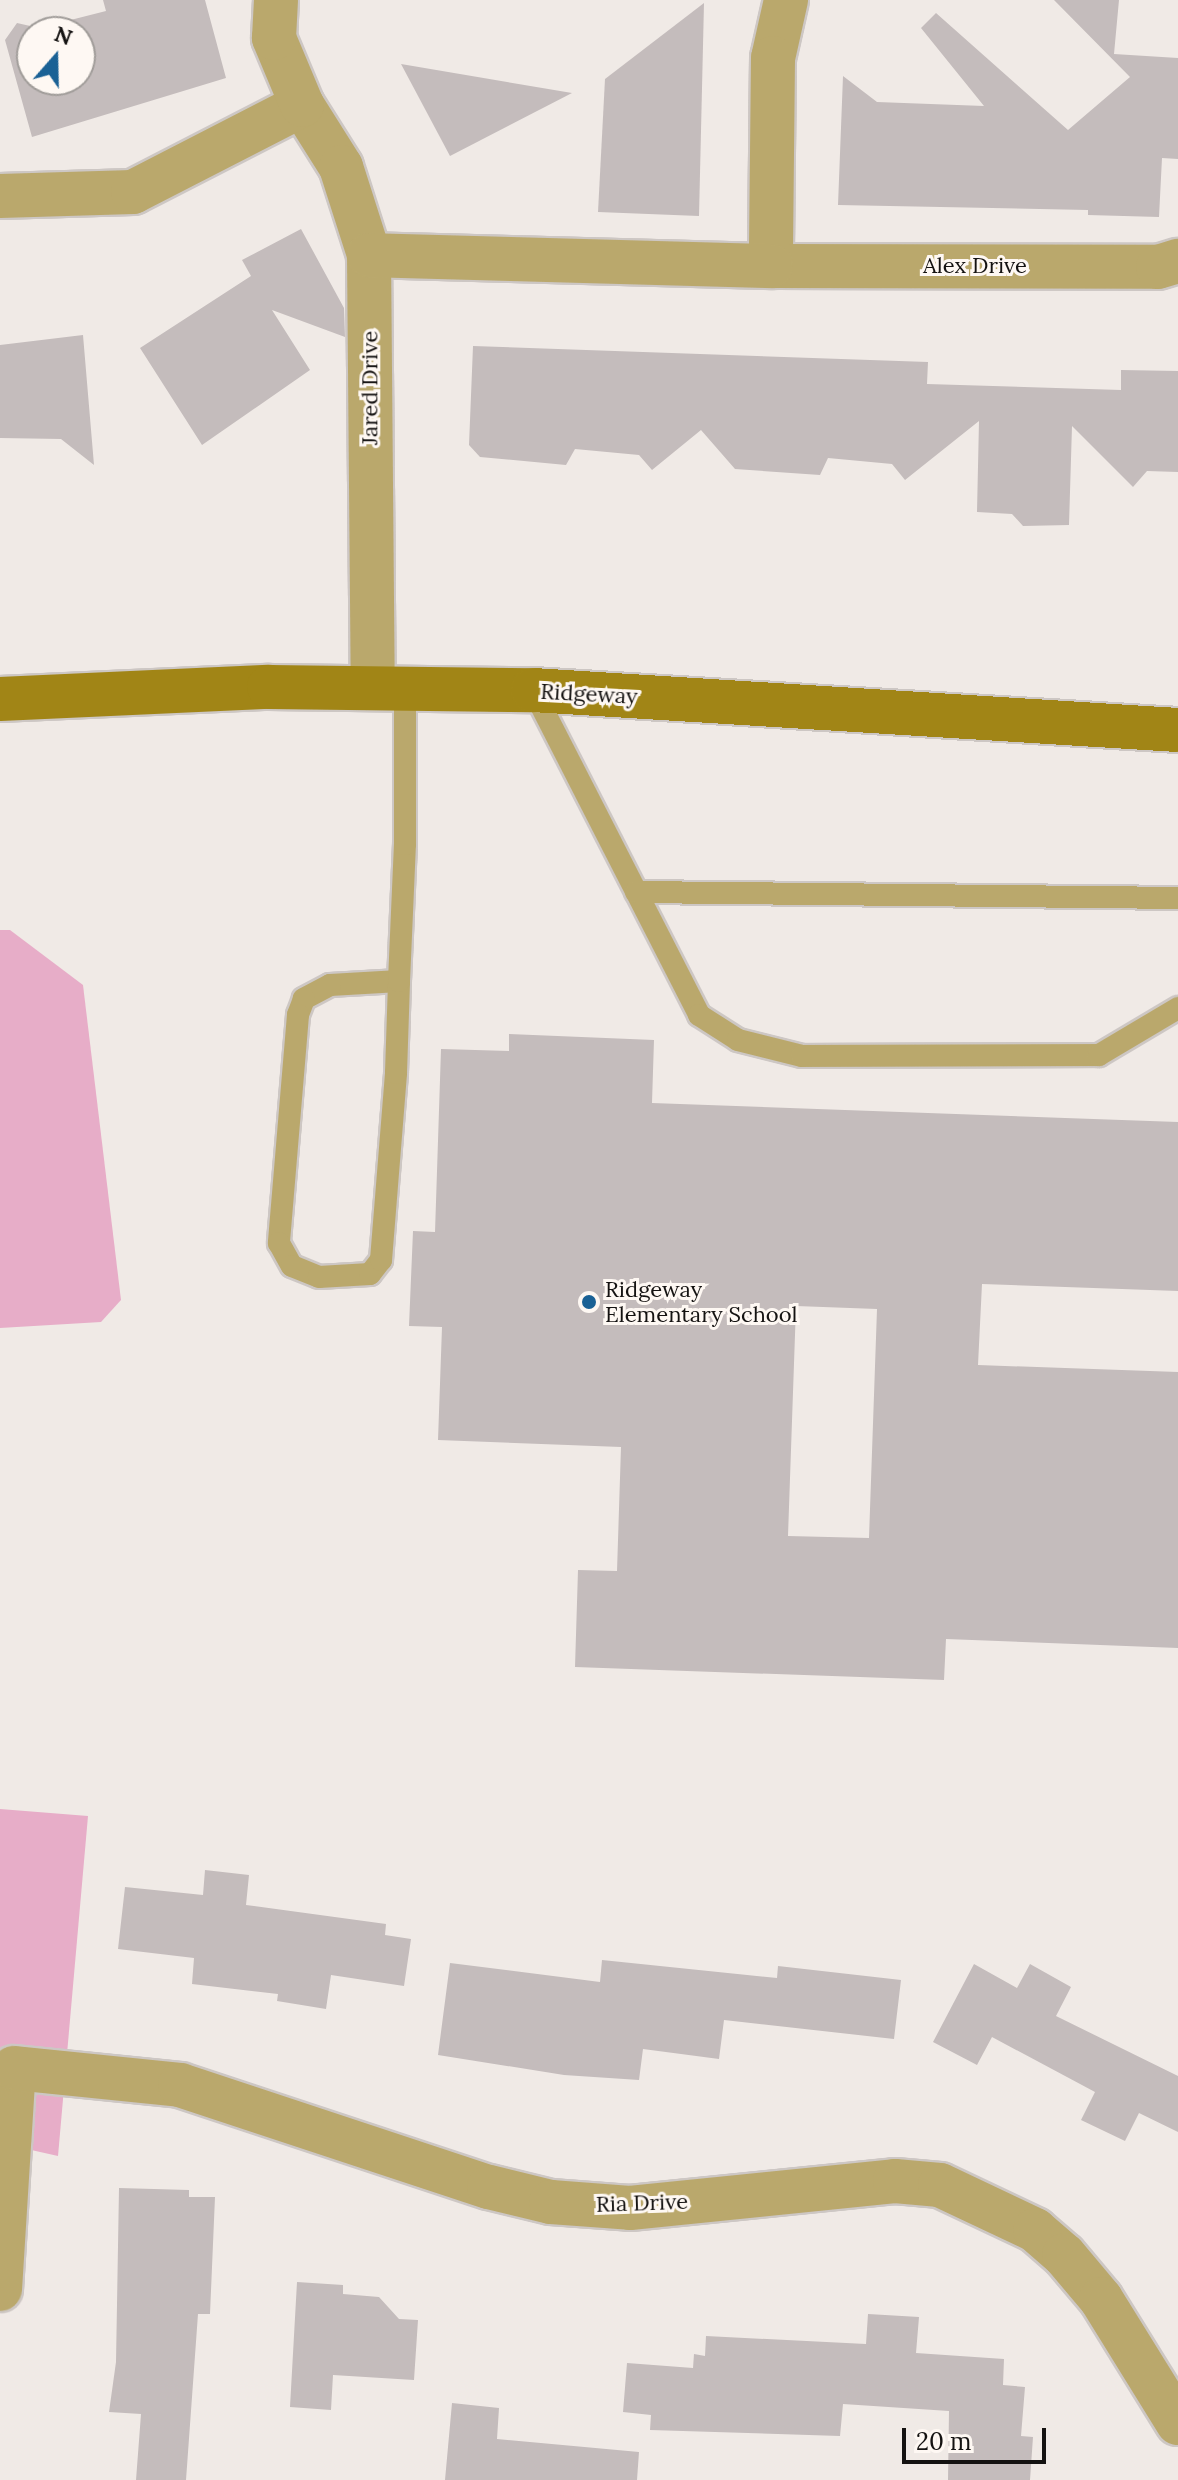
<!DOCTYPE html>
<style>
body{margin:0}
#map{position:relative;width:1178px;height:2480px;overflow:hidden;background:#f0eae6;font-family:Lora,serif}
div>[style]{position:absolute}
.green>*{inset:0;background:#e7adc8}
.building>*{inset:0;background:#c4bcbc}
.roads{filter:drop-shadow(2px 0 #cdc7c4) drop-shadow(-2px 0 #cdc7c4) drop-shadow(0 2px #cdc7c4) drop-shadow(0 -2px #cdc7c4)}
.lane>*{height:22px;margin:-11px;padding:0 11px;transform-origin:11px;border-radius:11px;background:#baa86c}
.street>*{height:44px;margin:-22px;padding:0 22px;transform-origin:22px;border-radius:22px;background:#baa86c}
.secondary>*{height:44px;margin:-22px;padding:0 22px;transform-origin:22px;border-radius:22px;background:#a18516}
.dots>*{width:22px;height:22px;translate:-50% -50%;box-sizing:border-box;border:4px solid #fef8f3;border-radius:50%}
span{translate:-50% -50%;white-space:nowrap;text-align:center;line-height:1.15;-webkit-text-stroke:6px #fef8f3;paint-order:stroke}
.street-label{font-size:22px;color:#141211}
.poi-label{font-size:22px;color:#141211}
.left{translate:0 -50%;text-align:left}
.north{position:absolute;left:16px;top:16px;width:80px;height:80px;box-sizing:border-box;background:#fef8f3;border:2px solid #a09c99;border-radius:50%;rotate:20deg;font-size:22px;font-weight:700;line-height:32px;text-align:center;color:#141211}
.north::after{content:'';display:block;margin:auto;width:28px;height:36px;background:#1a6195;clip-path:polygon(50% 0,100% 100%,50% 72%,0 100%)}
.scale{position:absolute;left:902px;top:2428px;width:144px;height:36px;box-sizing:border-box;border:4px solid #141211;border-top:0;padding-left:10px;font-size:24px;line-height:28px;white-space:nowrap;color:#141211;-webkit-text-stroke:6px #fef8f3;paint-order:stroke}
</style>
<div id="map">
<div class="green">
<i style="clip-path:polygon(0 930px,10px 930px,83px 985px,121px 1300px,101px 1322px,0 1328px)"></i>
<i style="clip-path:polygon(0 1809px,88px 1816px,58px 2156px,0 2143px)"></i>
</div>
<div class="building">
<i style="clip-path:polygon(evenodd,103px 0,205px 0,226px 78px,32px 137px,5px 40px,17px 23px,39px 28px,106px 11px,103px 0,32px 32px,80px 32px,80px 80px,32px 80px,32px 32px)"></i>
<i style="clip-path:polygon(1054px 0,1119px 0,1114px 54px,1178px 58px,1178px 159px,1162px 158px,1159px 217px,1088px 215px,1088px 210px,838px 205px,843px 76px,877px 102px,984px 106px,921px 28px,936px 13px,1068px 130px,1130px 77px)"></i>
<i style="clip-path:polygon(704px 3px,699px 216px,598px 212px,605px 79px)"></i>
<i style="clip-path:polygon(401px 64px,572px 93px,450px 156px)"></i>
<i style="clip-path:polygon(301px 229px,344px 308px,345px 337px,272px 310px,310px 370px,202px 445px,140px 348px,251px 276px,242px 260px)"></i>
<i style="clip-path:polygon(83px 335px,94px 465px,61px 439px,0 438px,0 345px)"></i>
<i style="clip-path:polygon(473px 346px,928px 362px,927px 384px,1121px 390px,1121px 370px,1178px 371px,1178px 472px,1147px 471px,1133px 487px,1072px 426px,1069px 525px,1023px 526px,1012px 514px,977px 512px,979px 421px,905px 480px,892px 464px,828px 458px,820px 475px,735px 469px,701px 430px,652px 470px,639px 455px,575px 449px,566px 465px,480px 457px,469px 445px)"></i>
<i style="clip-path:polygon(evenodd,509px 1034px,654px 1040px,652px 1103px,1178px 1122px,1178px 1291px,982px 1284px,978px 1365px,1178px 1372px,1178px 1648px,946px 1639px,944px 1680px,575px 1667px,578px 1570px,617px 1571px,621px 1447px,438px 1440px,442px 1327px,409px 1326px,413px 1231px,435px 1232px,441px 1049px,509px 1051px,509px 1034px,796px 1306px,877px 1309px,869px 1538px,788px 1536px,796px 1306px)"></i>
<i style="clip-path:polygon(205px 1870px,249px 1875px,246px 1905px,386px 1924px,385px 1935px,411px 1939px,404px 1986px,331px 1975px,326px 2009px,277px 2001px,278px 1994px,192px 1984px,194px 1958px,118px 1949px,125px 1887px,203px 1895px)"></i>
<i style="clip-path:polygon(602px 1960px,777px 1978px,778px 1966px,901px 1980px,894px 2039px,724px 2020px,719px 2059px,643px 2049px,639px 2080px,564px 2075px,438px 2055px,450px 1963px,600px 1982px)"></i>
<i style="clip-path:polygon(974px 1964px,1017px 1988px,1030px 1964px,1071px 1987px,1056px 2016px,1178px 2076px,1178px 2132px,1139px 2113px,1125px 2141px,1081px 2120px,1095px 2092px,992px 2037px,977px 2065px,933px 2042px)"></i>
<i style="clip-path:polygon(119px 2188px,189px 2190px,189px 2197px,215px 2197px,210px 2314px,198px 2314px,186px 2480px,136px 2480px,141px 2414px,109px 2412px,116px 2362px)"></i>
<i style="clip-path:polygon(297px 2282px,343px 2285px,343px 2294px,379px 2297px,399px 2319px,418px 2320px,414px 2380px,333px 2375px,331px 2410px,290px 2407px)"></i>
<i style="clip-path:polygon(868px 2314px,919px 2317px,916px 2353px,1004px 2359px,1003px 2385px,1025px 2387px,1021px 2436px,1033px 2437px,1030px 2480px,948px 2480px,949px 2411px,843px 2404px,840px 2436px,650px 2430px,651px 2415px,623px 2412px,627px 2363px,693px 2368px,694px 2354px,705px 2356px,706px 2336px,866px 2344px)"></i>
<i style="clip-path:polygon(452px 2403px,499px 2408px,497px 2439px,639px 2452px,637px 2480px,445px 2480px)"></i>
</div>
<div class="roads">
<div class="lane">
<i style="left:533px;top:690px;width:365px;rotate:62.9deg"></i>
<i style="left:699px;top:1015px;width:46px;rotate:32.7deg"></i>
<i style="left:738px;top:1040px;width:66px;rotate:14deg"></i>
<i style="left:802px;top:1056px;width:297px;rotate:-0.2deg"></i>
<i style="left:1099px;top:1055px;width:92px;rotate:-30.7deg"></i>
<i style="left:636px;top:892px;width:542px;rotate:0.63deg"></i>
<i style="left:399px;top:981px;width:69px;rotate:176.7deg"></i>
<i style="left:330px;top:985px;width:30px;rotate:152deg"></i>
<i style="left:304px;top:999px;width:17px;rotate:111deg"></i>
<i style="left:298px;top:1015px;width:229px;rotate:94.8deg"></i>
<i style="left:279px;top:1243px;width:26px;rotate:61deg"></i>
<i style="left:292px;top:1266px;width:29px;rotate:22deg"></i>
<i style="left:319px;top:1277px;width:51px;rotate:-3.4deg"></i>
<i style="left:370px;top:1274px;width:18px;rotate:-52deg"></i>
<i style="left:381px;top:1260px;width:188px;rotate:-85.4deg"></i>
<i style="left:396px;top:1073px;width:92px;rotate:-88.1deg"></i>
<i style="left:399px;top:981px;width:137px;rotate:-87.5deg"></i>
<i style="left:405px;top:844px;width:157px;rotate:-90deg"></i>
</div>
<div class="street">
<i style="left:786px;top:0;width:59px;rotate:102.6deg"></i>
<i style="left:773px;top:58px;width:208px;rotate:90.6deg"></i>
<i style="left:771px;top:266px;width:387px;rotate:0.1deg"></i>
<i style="left:1158px;top:267px;width:21px;rotate:-17deg"></i>
<i style="left:302px;top:105px;width:73px;rotate:57.8deg"></i>
<i style="left:341px;top:167px;width:92px;rotate:72.3deg"></i>
<i style="left:369px;top:255px;width:431px;rotate:89.5deg"></i>
<i style="left:0;top:196px;width:133px;rotate:-1.7deg"></i>
<i style="left:133px;top:192px;width:190px;rotate:-27.2deg"></i>
<i style="left:302px;top:105px;width:73px;rotate:-112.7deg"></i>
<i style="left:274px;top:38px;width:38px;rotate:-87deg"></i>
<i style="left:369px;top:255px;width:402px;rotate:1.6deg"></i>
<i style="left:0;top:2289px;width:221px;rotate:-86.4deg"></i>
<i style="left:14px;top:2068px;width:167px;rotate:5.8deg"></i>
<i style="left:180px;top:2085px;width:325px;rotate:18.3deg"></i>
<i style="left:489px;top:2187px;width:64px;rotate:13.6deg"></i>
<i style="left:551px;top:2202px;width:79px;rotate:4.3deg"></i>
<i style="left:630px;top:2208px;width:266px;rotate:-5.8deg"></i>
<i style="left:895px;top:2181px;width:45px;rotate:5.1deg"></i>
<i style="left:940px;top:2185px;width:105px;rotate:25.3deg"></i>
<i style="left:1035px;top:2230px;width:38px;rotate:41deg"></i>
<i style="left:1064px;top:2255px;width:57px;rotate:49.9deg"></i>
<i style="left:1101px;top:2299px;width:146px;rotate:58.2deg"></i>
</div>
<div class="secondary">
<i style="left:0;top:699px;width:269px;rotate:-2.6deg"></i>
<i style="left:269px;top:687px;width:264px;rotate:0.7deg"></i>
<i style="left:533px;top:690px;width:646px;rotate:3.55deg"></i>
</div>
</div>
<div class="dots">
<i style="left:589px;top:1302px;background:#1a6195"></i>
</div>
<div class="street-label">
<span style="left:975px;top:266px">Alex Drive</span>
<span style="left:370px;top:388px;rotate:-90deg">Jared Drive</span>
<span style="left:589px;top:694px;rotate:3deg">Ridgeway</span>
<span style="left:642px;top:2203px;rotate:-2deg">Ria Drive</span>
</div>
<div class="poi-label">
<span class="left" style="left:605px;top:1302px">Ridgeway<br>Elementary School</span>
</div>
<div class="north">N</div>
<div class="scale">20 m</div>
</div>
